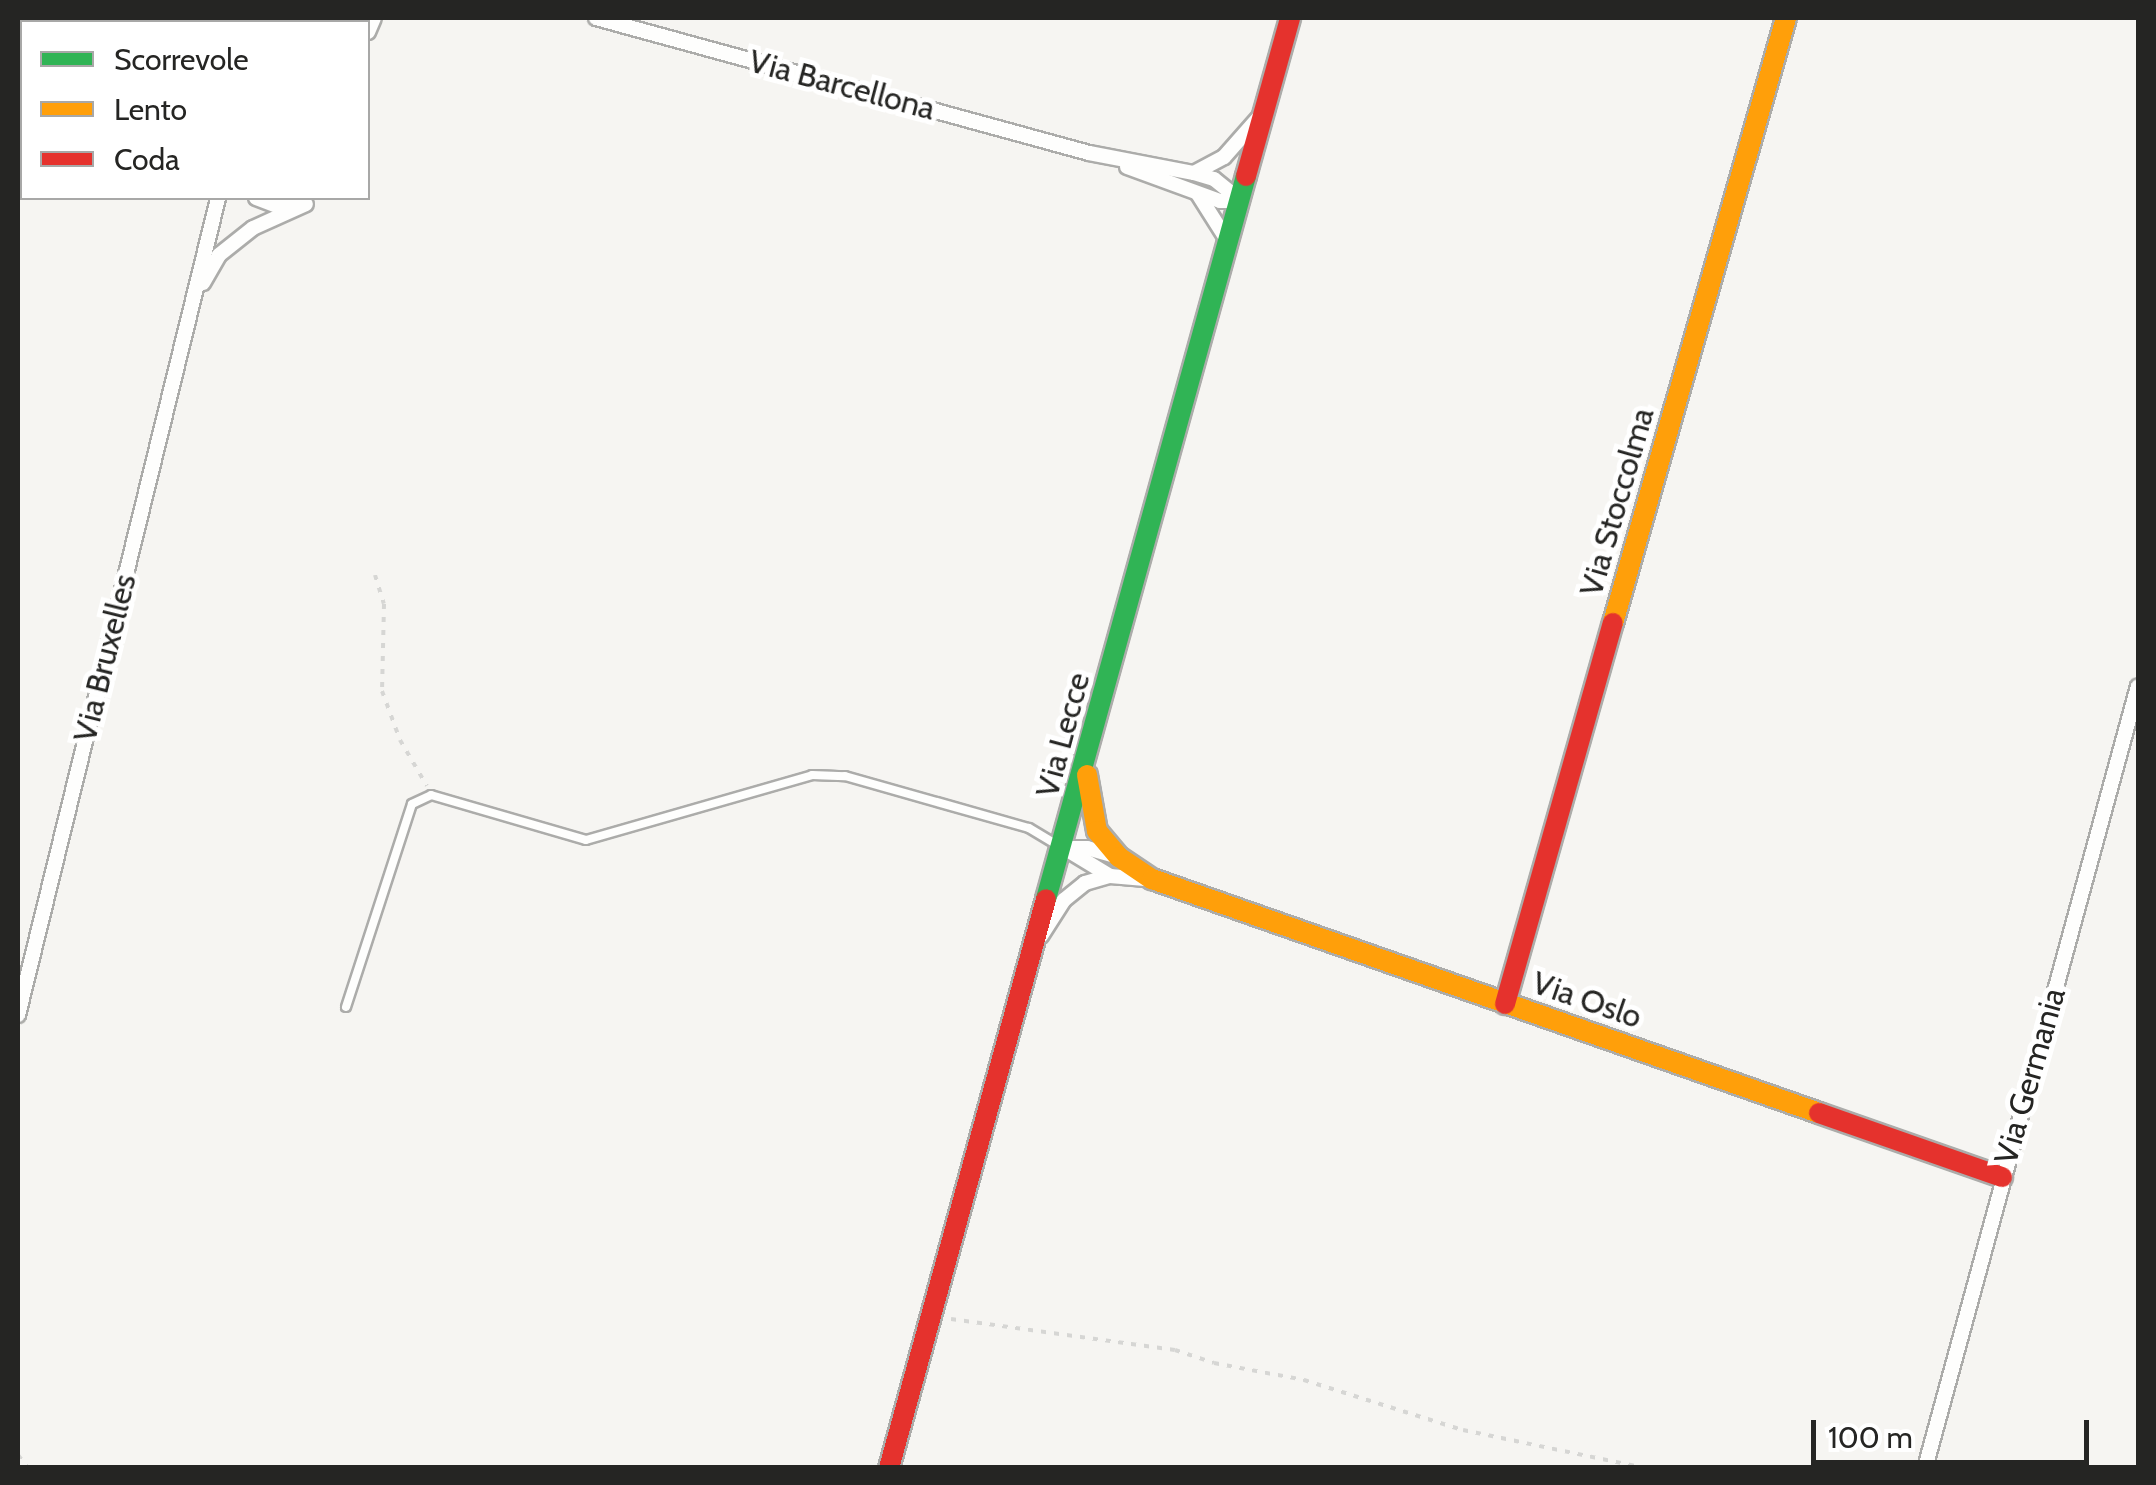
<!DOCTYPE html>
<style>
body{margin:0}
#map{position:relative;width:2156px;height:1485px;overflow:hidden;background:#f6f5f2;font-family:Cabin,sans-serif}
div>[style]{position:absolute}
.path>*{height:4px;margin-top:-2px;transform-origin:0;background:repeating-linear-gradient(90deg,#d6d6d4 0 5px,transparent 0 13px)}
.roads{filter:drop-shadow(2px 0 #acacaa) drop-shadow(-2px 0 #acacaa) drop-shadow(0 2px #acacaa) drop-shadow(0 -2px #acacaa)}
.lane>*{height:8px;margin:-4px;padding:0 4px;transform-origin:4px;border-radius:4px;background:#fefefd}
.street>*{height:14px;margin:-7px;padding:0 7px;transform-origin:7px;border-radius:7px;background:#fefefd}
.fast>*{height:20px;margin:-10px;padding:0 10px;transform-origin:10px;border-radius:10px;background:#30b455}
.slow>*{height:20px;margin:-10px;padding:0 10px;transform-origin:10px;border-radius:10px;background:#ff9f0a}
.jam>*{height:20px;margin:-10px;padding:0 10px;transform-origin:10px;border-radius:10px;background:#e5322d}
span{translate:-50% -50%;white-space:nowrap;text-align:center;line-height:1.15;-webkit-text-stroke:10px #fff;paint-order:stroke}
.street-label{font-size:32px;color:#252523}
.frame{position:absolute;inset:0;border:20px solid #252523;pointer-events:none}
.legend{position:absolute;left:20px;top:20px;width:350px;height:180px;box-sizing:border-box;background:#fff;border:2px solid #a8a8a7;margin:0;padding:12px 18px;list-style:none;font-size:30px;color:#252523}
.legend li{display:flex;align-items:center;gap:20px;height:50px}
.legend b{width:50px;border:2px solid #a8a8a7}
.scale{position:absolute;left:1811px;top:1420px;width:278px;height:45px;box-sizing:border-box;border:5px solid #252523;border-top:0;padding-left:12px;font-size:30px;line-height:35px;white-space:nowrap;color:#252523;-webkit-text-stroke:8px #fff;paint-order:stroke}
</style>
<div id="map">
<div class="path">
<i style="left:375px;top:575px;width:30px;rotate:73deg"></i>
<i style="left:384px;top:604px;width:87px;rotate:91.3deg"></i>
<i style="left:382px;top:691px;width:52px;rotate:69.8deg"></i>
<i style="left:400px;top:740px;width:53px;rotate:59.6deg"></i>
<i style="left:951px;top:1319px;width:226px;rotate:7.9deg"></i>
<i style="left:1175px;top:1350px;width:41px;rotate:18.4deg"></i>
<i style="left:1214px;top:1363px;width:92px;rotate:10.7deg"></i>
<i style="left:1304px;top:1380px;width:167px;rotate:17.5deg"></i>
<i style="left:1463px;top:1430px;width:186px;rotate:11.8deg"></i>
<i style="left:18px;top:1455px;width:16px;rotate:52deg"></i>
</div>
<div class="roads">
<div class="lane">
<i style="left:346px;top:1007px;width:213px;rotate:-72deg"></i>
<i style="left:412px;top:804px;width:21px;rotate:-25deg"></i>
<i style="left:431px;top:795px;width:161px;rotate:16.2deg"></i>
<i style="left:586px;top:840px;width:235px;rotate:-16deg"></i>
<i style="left:812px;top:775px;width:33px;rotate:2deg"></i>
<i style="left:845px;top:776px;width:191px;rotate:15.8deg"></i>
<i style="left:1029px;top:828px;width:35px;rotate:31deg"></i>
</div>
<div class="street">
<i style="left:596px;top:18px;width:511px;rotate:15.31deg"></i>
<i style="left:1089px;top:153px;width:107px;rotate:10.8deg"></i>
<i style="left:1194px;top:173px;width:21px;rotate:17deg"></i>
<i style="left:1214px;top:179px;width:35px;rotate:39deg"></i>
<i style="left:258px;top:22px;width:4px;rotate:-76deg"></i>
<i style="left:289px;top:22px;width:4px;rotate:-63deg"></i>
<i style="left:332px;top:22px;width:4px;rotate:-90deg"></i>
<i style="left:368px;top:32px;width:15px;rotate:-67deg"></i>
<i style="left:1127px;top:167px;width:99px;rotate:20.1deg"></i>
<i style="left:1220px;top:201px;width:21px"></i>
<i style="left:1194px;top:173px;width:34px;rotate:-28deg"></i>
<i style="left:1224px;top:157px;width:56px;rotate:-48.6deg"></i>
<i style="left:1198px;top:194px;width:58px;rotate:57.7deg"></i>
<i style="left:256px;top:198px;width:26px;rotate:21deg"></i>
<i style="left:280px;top:207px;width:17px;rotate:-7deg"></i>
<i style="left:203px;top:283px;width:32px;rotate:-60deg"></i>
<i style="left:219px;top:255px;width:43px;rotate:-38.5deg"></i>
<i style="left:253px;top:228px;width:58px;rotate:-24.4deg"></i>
<i style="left:1063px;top:848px;width:24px"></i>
<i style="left:1087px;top:848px;width:32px;rotate:16deg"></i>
<i style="left:1064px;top:848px;width:54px;rotate:31.3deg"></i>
<i style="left:1041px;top:936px;width:43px;rotate:-57.4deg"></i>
<i style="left:1064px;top:900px;width:27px;rotate:-39deg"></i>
<i style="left:1085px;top:883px;width:26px;rotate:-16deg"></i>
<i style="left:1110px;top:876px;width:38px;rotate:5deg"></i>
<i style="left:18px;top:1015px;width:841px;rotate:-76.24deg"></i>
<i style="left:1925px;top:1468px;width:810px;rotate:-74.76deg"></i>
</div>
<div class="fast">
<i style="left:1046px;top:899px;width:750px;rotate:-74.54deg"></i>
</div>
<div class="slow">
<i style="left:1613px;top:623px;width:629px;rotate:-74.04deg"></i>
<i style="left:1087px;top:775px;width:57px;rotate:79.9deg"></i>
<i style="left:1097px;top:831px;width:34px;rotate:50deg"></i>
<i style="left:1119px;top:857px;width:40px;rotate:34deg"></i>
<i style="left:1152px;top:879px;width:707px;rotate:19.33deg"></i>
</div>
<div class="jam">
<i style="left:1246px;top:176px;width:164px;rotate:-74.4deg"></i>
<i style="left:1505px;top:1004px;width:396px;rotate:-74.2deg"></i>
<i style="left:1819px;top:1113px;width:194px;rotate:19.3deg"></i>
<i style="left:889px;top:1468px;width:590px;rotate:-74.57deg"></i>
</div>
</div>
<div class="street-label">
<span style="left:842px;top:85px;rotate:15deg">Via Barcellona</span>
<span style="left:1617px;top:502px;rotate:-74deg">Via Stoccolma</span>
<span style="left:105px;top:658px;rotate:-76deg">Via Bruxelles</span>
<span style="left:1063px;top:735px;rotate:-75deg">Via Lecce</span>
<span style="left:1587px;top:1000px;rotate:19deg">Via Oslo</span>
<span style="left:2030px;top:1076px;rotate:-74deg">Via Germania</span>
</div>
<div class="frame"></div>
<ul class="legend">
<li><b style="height:12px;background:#30b455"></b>Scorrevole</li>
<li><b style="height:12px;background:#ff9f0a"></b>Lento</li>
<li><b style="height:12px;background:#e5322d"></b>Coda</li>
</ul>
<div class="scale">100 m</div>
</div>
